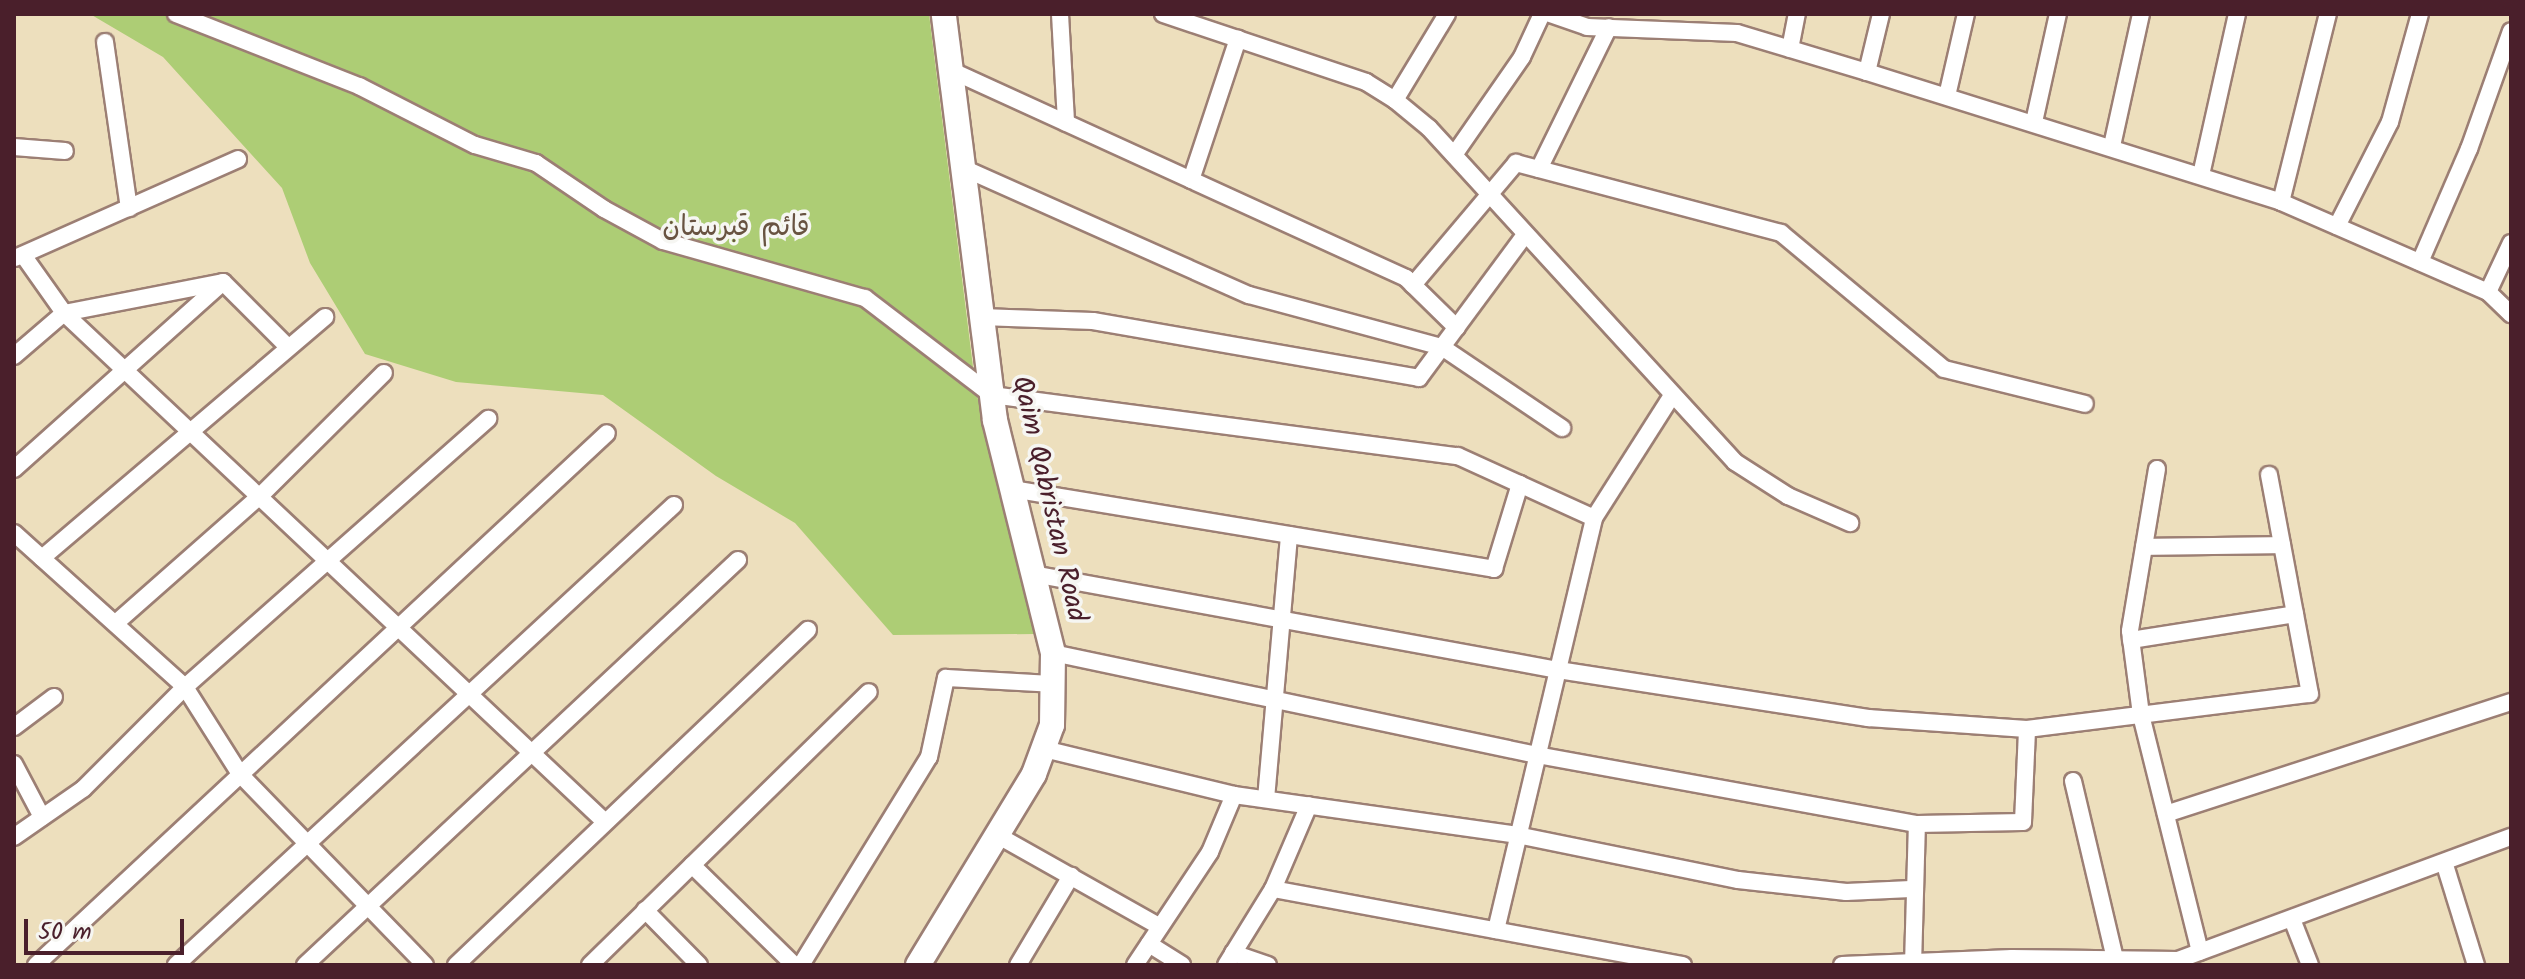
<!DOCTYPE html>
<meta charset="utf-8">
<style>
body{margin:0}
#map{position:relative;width:2525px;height:979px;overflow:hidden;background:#eddfbd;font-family:Kalam,"Playpen Sans Arabic",sans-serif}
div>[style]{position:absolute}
.green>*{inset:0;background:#adcd75}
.roads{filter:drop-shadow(2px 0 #9c7f74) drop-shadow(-2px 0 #9c7f74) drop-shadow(0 2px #9c7f74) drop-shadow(0 -2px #9c7f74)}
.street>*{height:16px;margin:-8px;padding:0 8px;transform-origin:8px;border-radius:8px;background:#fff}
.secondary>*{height:24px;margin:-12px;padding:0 12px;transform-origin:12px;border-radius:12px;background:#fff}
span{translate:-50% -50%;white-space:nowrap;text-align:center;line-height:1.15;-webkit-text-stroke:7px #f6f6f2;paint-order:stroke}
.park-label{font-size:28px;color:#685341}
.street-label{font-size:28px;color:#4a1f2b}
.frame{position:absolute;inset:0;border:16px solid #4a1f2b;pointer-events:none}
.scale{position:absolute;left:24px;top:919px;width:160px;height:36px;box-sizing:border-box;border:4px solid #4a1f2b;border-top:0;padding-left:10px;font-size:24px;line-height:28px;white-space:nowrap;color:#4a1f2b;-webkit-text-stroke:6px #f6f6f2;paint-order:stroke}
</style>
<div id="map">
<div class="green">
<i style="clip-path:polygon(90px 14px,929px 14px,976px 391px,1034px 634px,893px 635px,795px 523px,716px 476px,603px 395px,456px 382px,365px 354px,310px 263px,282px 188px,163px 57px)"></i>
</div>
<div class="roads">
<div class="street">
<i style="left:176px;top:14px;width:197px;rotate:21.5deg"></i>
<i style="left:359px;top:86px;width:130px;rotate:27deg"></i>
<i style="left:475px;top:145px;width:64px;rotate:16.4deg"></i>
<i style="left:536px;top:163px;width:82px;rotate:34.1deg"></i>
<i style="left:604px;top:209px;width:67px;rotate:28.5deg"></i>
<i style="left:663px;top:241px;width:210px;rotate:15.8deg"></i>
<i style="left:865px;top:298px;width:160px;rotate:37.4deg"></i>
<i style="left:992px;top:395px;width:470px;rotate:7.5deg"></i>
<i style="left:1458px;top:456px;width:149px;rotate:24.5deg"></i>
<i style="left:1060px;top:14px;width:109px;rotate:86.8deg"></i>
<i style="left:1163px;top:14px;width:214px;rotate:18.5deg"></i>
<i style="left:1366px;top:82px;width:34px;rotate:32deg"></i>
<i style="left:1395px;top:100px;width:44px;rotate:39.5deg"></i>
<i style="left:1429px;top:128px;width:453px;rotate:47.5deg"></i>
<i style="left:1735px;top:462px;width:63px;rotate:32.7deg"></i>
<i style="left:1788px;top:496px;width:68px;rotate:23.5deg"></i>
<i style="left:1550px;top:14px;width:39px;rotate:19deg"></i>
<i style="left:1587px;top:27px;width:150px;rotate:2.3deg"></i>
<i style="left:1737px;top:33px;width:136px;rotate:16.7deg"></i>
<i style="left:1867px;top:72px;width:60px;rotate:-76.4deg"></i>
<i style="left:105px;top:42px;width:168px;rotate:81.8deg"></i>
<i style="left:1790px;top:49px;width:36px;rotate:-79deg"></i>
<i style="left:948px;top:69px;width:503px;rotate:24.53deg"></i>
<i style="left:1406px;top:278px;width:71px;rotate:44.4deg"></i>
<i style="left:1867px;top:72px;width:434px;rotate:17.4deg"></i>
<i style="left:2281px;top:202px;width:226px;rotate:23.5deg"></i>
<i style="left:2488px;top:292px;width:32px;rotate:44deg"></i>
<i style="left:1947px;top:96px;width:84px;rotate:-77deg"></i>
<i style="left:1395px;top:100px;width:100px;rotate:-58.8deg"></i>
<i style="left:2034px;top:122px;width:111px;rotate:-77.5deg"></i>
<i style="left:2112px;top:146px;width:135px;rotate:-77.6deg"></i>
<i style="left:14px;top:147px;width:51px;rotate:4.5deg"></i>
<i style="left:1454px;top:155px;width:119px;rotate:-55.2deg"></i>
<i style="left:1522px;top:57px;width:47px;rotate:-65.1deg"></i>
<i style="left:961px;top:167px;width:315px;rotate:24deg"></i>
<i style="left:1249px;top:295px;width:200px;rotate:15.1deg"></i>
<i style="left:1442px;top:347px;width:145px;rotate:34deg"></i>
<i style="left:1539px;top:169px;width:158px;rotate:-63.8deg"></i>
<i style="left:2201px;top:175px;width:165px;rotate:-77.4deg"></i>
<i style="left:1191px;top:180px;width:149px;rotate:-71.6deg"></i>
<i style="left:2281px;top:202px;width:194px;rotate:-76deg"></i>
<i style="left:2337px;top:226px;width:117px;rotate:-63deg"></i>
<i style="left:2390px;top:122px;width:112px;rotate:-74.5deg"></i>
<i style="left:23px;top:255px;width:71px;rotate:54.7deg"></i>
<i style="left:64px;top:313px;width:743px;rotate:43.25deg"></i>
<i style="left:15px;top:258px;width:244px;rotate:-23.9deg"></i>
<i style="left:2420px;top:262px;width:123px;rotate:-66.6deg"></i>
<i style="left:2469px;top:149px;width:125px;rotate:-70.4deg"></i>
<i style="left:1413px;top:285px;width:160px;rotate:-49.8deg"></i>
<i style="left:1516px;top:163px;width:274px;rotate:14.8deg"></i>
<i style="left:1781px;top:233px;width:212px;rotate:39.8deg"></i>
<i style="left:1944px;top:369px;width:145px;rotate:13.9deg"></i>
<i style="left:2488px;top:292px;width:54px;rotate:-64.9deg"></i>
<i style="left:981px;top:317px;width:112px;rotate:2deg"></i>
<i style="left:1093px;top:321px;width:331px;rotate:9.9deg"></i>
<i style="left:1419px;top:378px;width:178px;rotate:-53.5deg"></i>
<i style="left:14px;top:356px;width:66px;rotate:-40.7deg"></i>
<i style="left:64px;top:313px;width:162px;rotate:-11deg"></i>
<i style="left:223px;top:282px;width:92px;rotate:45deg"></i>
<i style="left:14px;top:469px;width:279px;rotate:-41.8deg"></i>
<i style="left:2157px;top:469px;width:164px;rotate:99.5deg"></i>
<i style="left:2130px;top:631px;width:85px;rotate:82.5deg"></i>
<i style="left:2141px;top:715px;width:244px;rotate:76deg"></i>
<i style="left:1012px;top:489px;width:489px;rotate:9.4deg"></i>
<i style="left:1494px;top:569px;width:89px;rotate:-73deg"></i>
<i style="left:14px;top:533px;width:230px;rotate:42deg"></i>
<i style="left:185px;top:687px;width:144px;rotate:135deg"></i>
<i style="left:83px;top:789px;width:84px;rotate:145.2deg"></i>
<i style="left:2144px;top:547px;width:138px;rotate:-0.8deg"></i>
<i style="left:42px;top:558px;width:372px;rotate:-40.4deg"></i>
<i style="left:1033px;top:574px;width:534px;rotate:10.36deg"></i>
<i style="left:1558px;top:670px;width:314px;rotate:8.8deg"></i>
<i style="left:1868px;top:718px;width:159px;rotate:4deg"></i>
<i style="left:2027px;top:729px;width:285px;rotate:-7.1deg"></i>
<i style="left:2310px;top:694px;width:223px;rotate:-100.6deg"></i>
<i style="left:117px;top:622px;width:189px;rotate:-41.4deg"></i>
<i style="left:259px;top:497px;width:176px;rotate:-44.8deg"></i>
<i style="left:2131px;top:640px;width:166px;rotate:-9deg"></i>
<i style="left:1053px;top:653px;width:495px;rotate:11.9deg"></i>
<i style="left:1537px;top:755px;width:386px;rotate:10.3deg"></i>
<i style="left:1917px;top:824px;width:106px;rotate:-1.1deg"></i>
<i style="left:2023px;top:822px;width:93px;rotate:-87.5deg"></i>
<i style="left:14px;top:727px;width:50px;rotate:-36.9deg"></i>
<i style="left:1044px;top:749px;width:195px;rotate:13.6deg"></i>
<i style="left:1234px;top:795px;width:286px;rotate:8deg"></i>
<i style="left:1517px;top:835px;width:226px;rotate:11.5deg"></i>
<i style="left:1738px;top:880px;width:109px;rotate:6.3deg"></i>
<i style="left:1846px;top:892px;width:65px;rotate:-2.6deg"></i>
<i style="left:14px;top:764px;width:60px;rotate:62.2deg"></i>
<i style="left:2073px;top:781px;width:183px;rotate:76.7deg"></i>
<i style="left:1266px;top:799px;width:265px;rotate:-85deg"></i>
<i style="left:2166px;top:814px;width:363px;rotate:-18deg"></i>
<i style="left:997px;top:835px;width:187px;rotate:29.4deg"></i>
<i style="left:692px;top:865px;width:143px;rotate:44.4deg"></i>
<i style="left:2445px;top:865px;width:105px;rotate:72.8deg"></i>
<i style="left:1273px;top:889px;width:417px;rotate:10.5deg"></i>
<i style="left:645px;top:910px;width:77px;rotate:45.5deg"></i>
<i style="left:2292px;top:919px;width:49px;rotate:68.6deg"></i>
<i style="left:1496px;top:930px;width:423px;rotate:-76.6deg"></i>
<i style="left:1594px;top:518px;width:143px;rotate:-57.5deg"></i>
<i style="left:1149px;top:944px;width:39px;rotate:32deg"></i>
<i style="left:1233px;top:953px;width:37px;rotate:19deg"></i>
<i style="left:36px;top:965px;width:780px;rotate:-42.97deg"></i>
<i style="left:176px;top:965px;width:678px;rotate:-42.73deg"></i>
<i style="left:305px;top:965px;width:593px;rotate:-43.09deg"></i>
<i style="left:425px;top:965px;width:266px;rotate:-134.1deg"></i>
<i style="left:240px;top:774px;width:103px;rotate:-122.3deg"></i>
<i style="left:185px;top:687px;width:405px;rotate:-41.5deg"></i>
<i style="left:456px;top:965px;width:486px;rotate:-43.6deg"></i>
<i style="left:590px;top:965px;width:390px;rotate:-44.4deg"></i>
<i style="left:801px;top:965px;width:244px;rotate:-58.4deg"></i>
<i style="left:929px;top:757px;width:81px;rotate:-77.9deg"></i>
<i style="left:946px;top:678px;width:106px;rotate:3.2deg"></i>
<i style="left:1018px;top:965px;width:104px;rotate:-59.2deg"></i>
<i style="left:1135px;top:965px;width:136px;rotate:-56.4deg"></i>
<i style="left:1210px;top:852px;width:62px;rotate:-67.2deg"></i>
<i style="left:1226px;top:965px;width:89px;rotate:-58.3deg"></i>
<i style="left:1273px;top:889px;width:91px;rotate:-66.8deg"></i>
<i style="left:1842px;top:965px;width:170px;rotate:-2.4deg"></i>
<i style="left:2012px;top:958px;width:166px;rotate:0.7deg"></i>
<i style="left:2178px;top:960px;width:355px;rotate:-20.3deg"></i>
<i style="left:1913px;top:965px;width:141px;rotate:-88.4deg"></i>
</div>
<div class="secondary">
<i style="left:918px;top:965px;width:223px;rotate:-58.7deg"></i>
<i style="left:1034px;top:774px;width:52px;rotate:-69.8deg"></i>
<i style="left:1052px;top:725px;width:72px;rotate:-89.2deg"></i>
<i style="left:1053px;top:653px;width:240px;rotate:-104deg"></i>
<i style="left:995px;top:420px;width:409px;rotate:-97.2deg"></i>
</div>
</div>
<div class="park-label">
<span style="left:736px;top:228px">قائم قبرستان</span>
</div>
<div class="street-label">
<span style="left:1048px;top:499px;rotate:77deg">Qaim Qabristan Road</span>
</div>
<div class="frame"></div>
<div class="scale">50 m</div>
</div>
